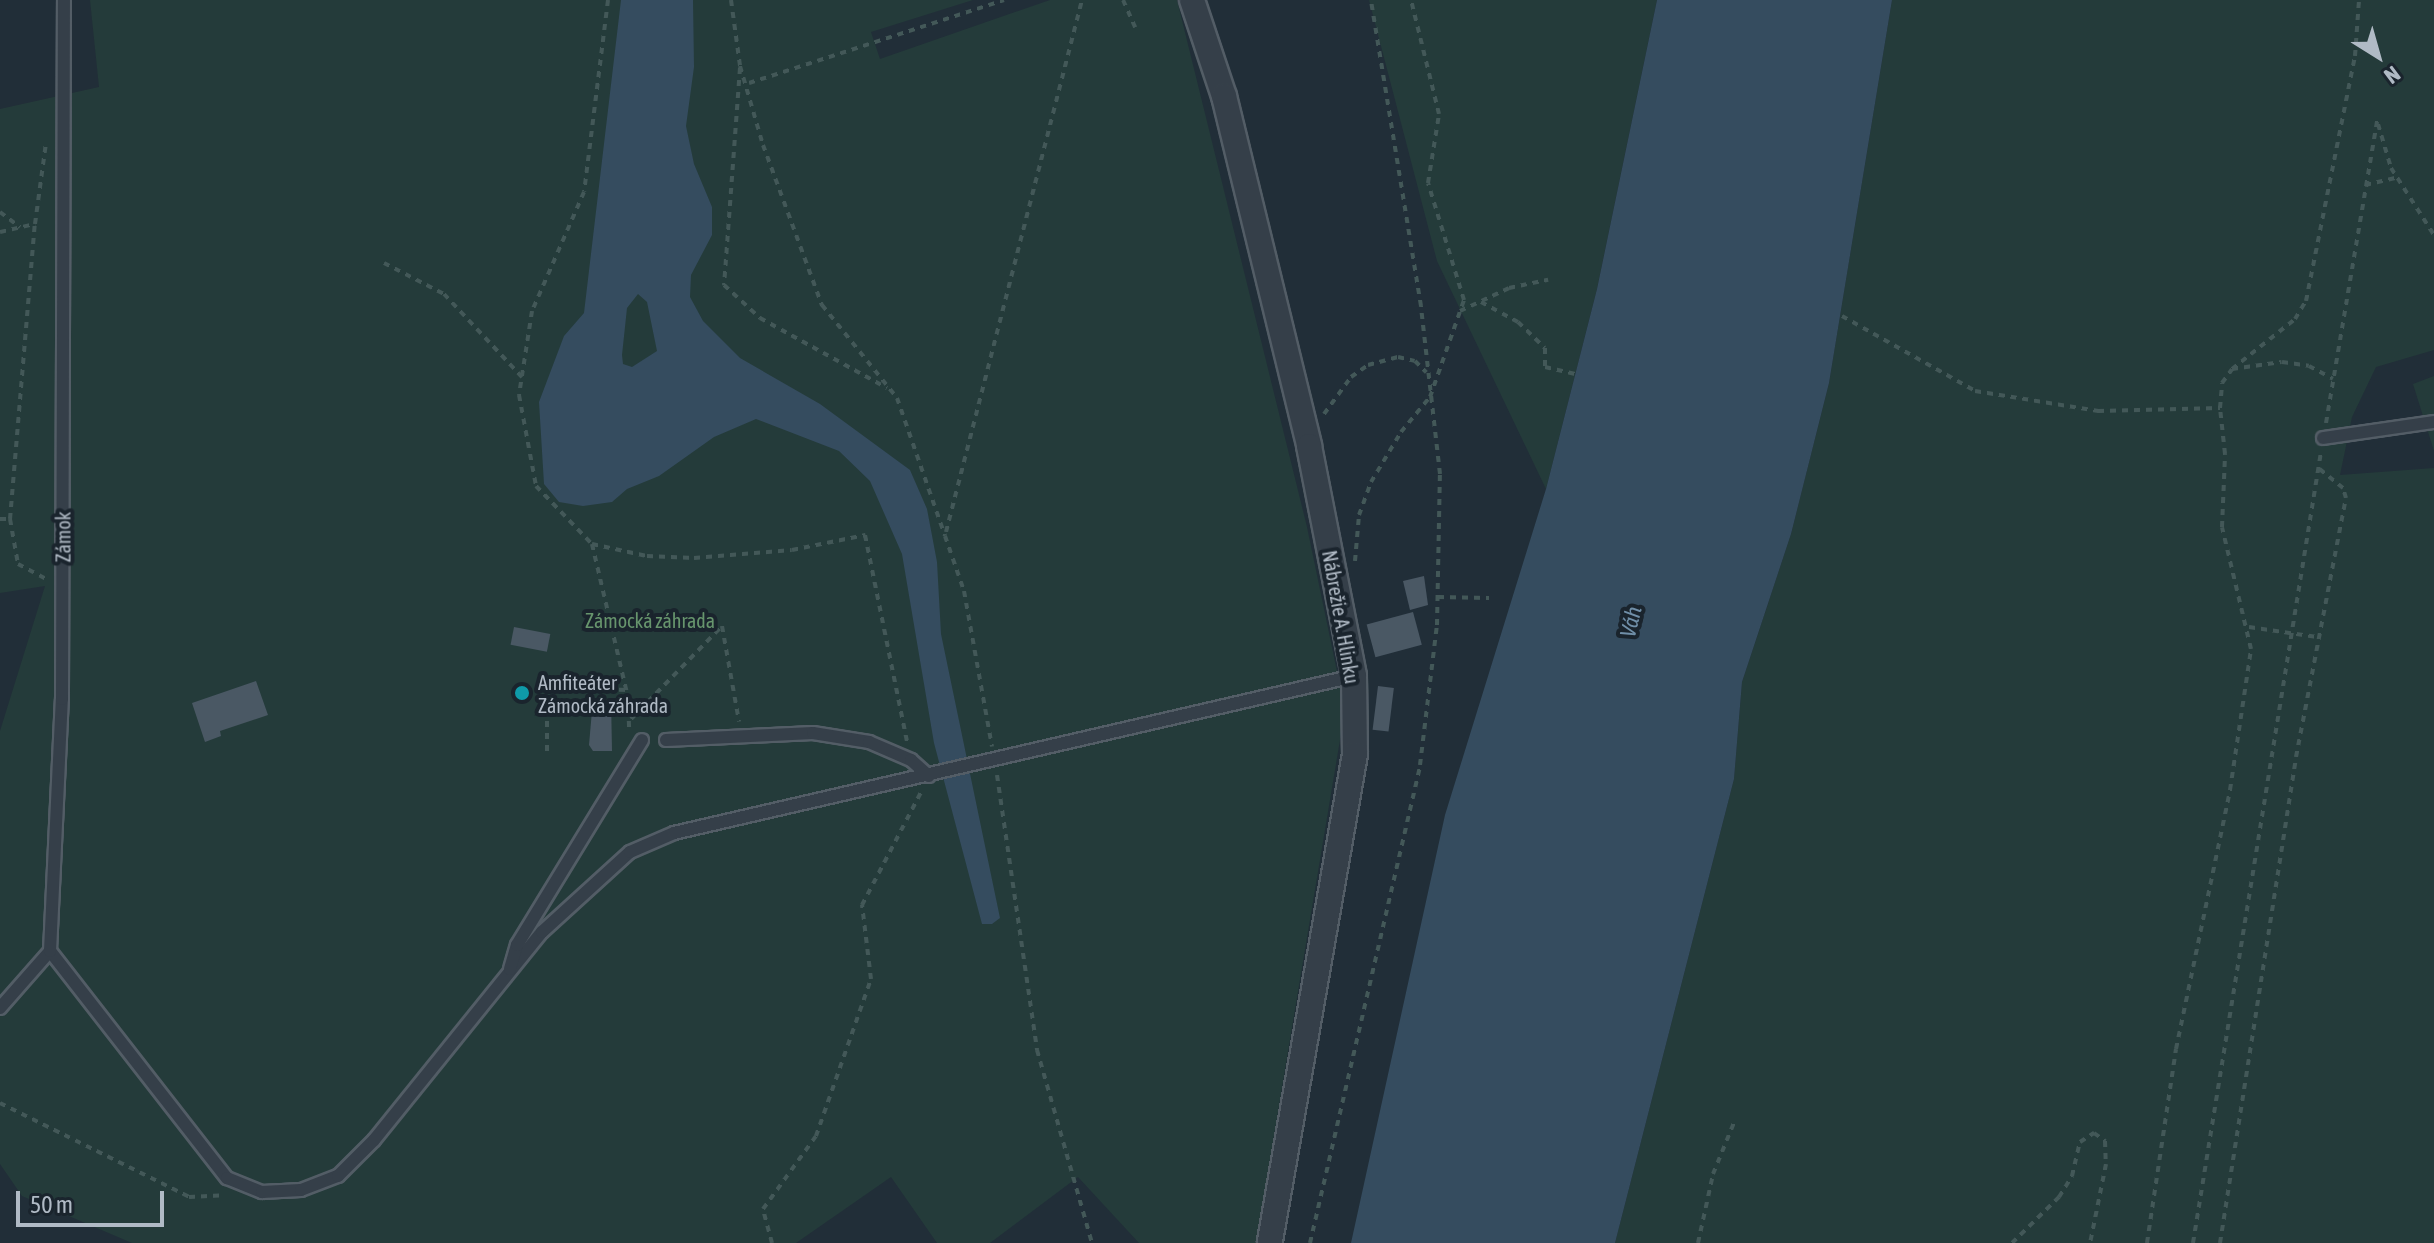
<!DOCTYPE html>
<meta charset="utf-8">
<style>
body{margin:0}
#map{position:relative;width:2434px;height:1243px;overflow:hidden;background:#212e38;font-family:"Asap Condensed",sans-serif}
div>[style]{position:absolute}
.green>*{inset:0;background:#243b3a}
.water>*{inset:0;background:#354c5f}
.building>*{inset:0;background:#4a5864;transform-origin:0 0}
.path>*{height:4px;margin-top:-2px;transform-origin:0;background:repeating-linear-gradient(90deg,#435858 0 6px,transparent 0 12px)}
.roads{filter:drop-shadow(2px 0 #535d66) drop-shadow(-2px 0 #535d66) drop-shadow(0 2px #535d66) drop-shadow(0 -2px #535d66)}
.lane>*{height:12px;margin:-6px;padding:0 6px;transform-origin:6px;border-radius:6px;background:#353f49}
.street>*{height:24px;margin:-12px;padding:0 12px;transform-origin:12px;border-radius:12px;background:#353f49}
.dots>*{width:22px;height:22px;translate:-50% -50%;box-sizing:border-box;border:4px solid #1a242d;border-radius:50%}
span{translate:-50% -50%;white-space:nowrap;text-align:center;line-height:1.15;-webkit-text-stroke:8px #1a242d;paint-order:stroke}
.street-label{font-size:20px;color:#b0bac5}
.park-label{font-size:20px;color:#67956d}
.poi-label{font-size:20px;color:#b0bac5}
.left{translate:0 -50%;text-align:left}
.water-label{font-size:22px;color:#708fa8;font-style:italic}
.north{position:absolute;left:2338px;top:16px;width:80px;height:80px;-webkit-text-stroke:6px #1a242d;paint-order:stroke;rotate:143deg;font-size:22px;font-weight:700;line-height:32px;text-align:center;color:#b0bac5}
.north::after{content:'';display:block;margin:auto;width:28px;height:36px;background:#b0bac5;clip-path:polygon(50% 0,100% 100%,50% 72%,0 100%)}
.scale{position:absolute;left:16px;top:1191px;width:148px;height:36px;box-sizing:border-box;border:4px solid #b0bac5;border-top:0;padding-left:10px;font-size:24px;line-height:28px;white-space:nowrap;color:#b0bac5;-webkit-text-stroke:6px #1a242d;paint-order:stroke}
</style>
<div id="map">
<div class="green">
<i style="clip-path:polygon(90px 0,973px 0,871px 32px,880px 59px,1050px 0,1177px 0,1307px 527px,1345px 710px,1256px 1243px,1139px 1243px,1078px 1177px,990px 1243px,937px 1243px,891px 1177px,796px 1243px,132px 1243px,22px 1196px,0 1164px,0 731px,45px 586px,0 593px,0 109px,99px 87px)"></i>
<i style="clip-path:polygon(1369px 0,1657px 0,1597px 289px,1546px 489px,1437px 261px)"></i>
<i style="clip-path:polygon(1892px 0,2434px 0,2434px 350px,2376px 367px,2352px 417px,2340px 475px,2434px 468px,2434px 1243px,1615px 1243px,1734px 779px,1742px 682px,1791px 534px,1829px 383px)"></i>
<i style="clip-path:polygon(2434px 376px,2434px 451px,2413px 384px)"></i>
</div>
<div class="water">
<i style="clip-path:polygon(evenodd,621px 0,693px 0,694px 67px,686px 126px,694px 164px,712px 207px,712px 235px,691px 275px,690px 297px,703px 321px,740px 358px,820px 404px,910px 470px,927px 509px,937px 562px,941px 634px,1000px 918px,992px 924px,982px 924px,934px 743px,902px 554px,870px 481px,839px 451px,756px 419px,714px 437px,659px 476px,627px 489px,612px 502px,583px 506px,559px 502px,544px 484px,539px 402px,564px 336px,584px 313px,621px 0,638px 294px,647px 302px,657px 351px,632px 367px,623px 364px,622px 355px,627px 308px,638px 294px)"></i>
<i style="clip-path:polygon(1657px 0,1892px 0,1829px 383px,1791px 534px,1742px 682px,1734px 779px,1615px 1243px,1351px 1243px,1445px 815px,1546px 489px,1597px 289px)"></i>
</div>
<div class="building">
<i style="clip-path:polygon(1424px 576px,1428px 605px,1410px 610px,1403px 581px)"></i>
<i style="left:1413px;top:612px;width:34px;height:48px;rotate:75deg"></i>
<i style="left:514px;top:627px;width:37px;height:18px;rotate:11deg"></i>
<i style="clip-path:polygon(256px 681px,268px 715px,220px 731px,221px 736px,205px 742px,192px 703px)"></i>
<i style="left:1378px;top:686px;width:16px;height:44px;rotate:7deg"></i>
<i style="clip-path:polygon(593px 699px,611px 699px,612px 751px,593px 751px,589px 745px)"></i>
</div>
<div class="path">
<i style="left:608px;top:0;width:193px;rotate:97.1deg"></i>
<i style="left:584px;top:192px;width:130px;rotate:113.6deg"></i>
<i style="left:532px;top:311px;width:85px;rotate:98.8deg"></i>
<i style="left:519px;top:395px;width:93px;rotate:79.4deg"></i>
<i style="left:536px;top:486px;width:81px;rotate:46deg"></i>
<i style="left:592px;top:544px;width:157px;rotate:76.8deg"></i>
<i style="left:628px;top:697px;width:34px;rotate:88deg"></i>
<i style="left:731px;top:0;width:67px;rotate:82.2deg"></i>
<i style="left:740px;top:66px;width:82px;rotate:73.8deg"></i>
<i style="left:763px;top:145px;width:171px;rotate:69.8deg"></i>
<i style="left:822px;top:305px;width:119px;rotate:51.1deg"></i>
<i style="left:897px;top:398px;width:146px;rotate:70.8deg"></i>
<i style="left:945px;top:536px;width:58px;rotate:70.9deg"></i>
<i style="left:964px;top:591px;width:158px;rotate:79.8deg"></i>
<i style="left:1123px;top:0;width:30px;rotate:66deg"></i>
<i style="left:740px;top:68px;width:218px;rotate:94.2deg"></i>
<i style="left:724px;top:285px;width:49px;rotate:42.5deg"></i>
<i style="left:760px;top:318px;width:145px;rotate:28.9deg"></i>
<i style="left:749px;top:83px;width:268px;rotate:-18deg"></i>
<i style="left:2378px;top:124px;width:46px;rotate:73.5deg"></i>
<i style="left:2391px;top:168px;width:80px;rotate:57.3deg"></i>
<i style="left:2365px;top:185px;width:32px;rotate:-13deg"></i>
<i style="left:0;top:212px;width:25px;rotate:37deg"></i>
<i style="left:0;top:232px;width:36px;rotate:-13deg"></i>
<i style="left:35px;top:224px;width:82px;rotate:-82.3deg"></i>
<i style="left:384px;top:263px;width:68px;rotate:27.3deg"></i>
<i style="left:444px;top:294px;width:114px;rotate:46.8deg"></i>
<i style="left:1481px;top:302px;width:42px;rotate:28.4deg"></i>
<i style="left:1518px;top:322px;width:37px;rotate:44deg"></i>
<i style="left:1545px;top:348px;width:19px;rotate:90deg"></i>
<i style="left:1545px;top:367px;width:31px;rotate:13deg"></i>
<i style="left:1460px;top:311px;width:54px;rotate:-25.1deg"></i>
<i style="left:1509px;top:288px;width:40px;rotate:-12deg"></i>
<i style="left:1842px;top:316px;width:153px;rotate:29.4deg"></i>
<i style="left:1975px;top:391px;width:125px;rotate:9.2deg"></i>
<i style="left:2098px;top:411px;width:122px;rotate:-1.4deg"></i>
<i style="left:2220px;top:408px;width:25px;rotate:-85deg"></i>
<i style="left:2222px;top:383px;width:17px;rotate:-54deg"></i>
<i style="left:2232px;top:369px;width:80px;rotate:-38.4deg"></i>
<i style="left:2295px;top:319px;width:21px;rotate:-59deg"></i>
<i style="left:2306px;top:301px;width:250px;rotate:-78.7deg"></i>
<i style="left:2355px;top:56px;width:56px;rotate:-85.9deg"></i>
<i style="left:2232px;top:369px;width:50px;rotate:-8deg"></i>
<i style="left:2282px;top:362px;width:27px;rotate:8deg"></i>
<i style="left:2309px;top:366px;width:27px;rotate:28deg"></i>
<i style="left:1324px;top:414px;width:46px;rotate:-53.9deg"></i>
<i style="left:1351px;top:377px;width:21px;rotate:-35deg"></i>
<i style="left:1368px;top:365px;width:31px;rotate:-15deg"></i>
<i style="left:1398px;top:357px;width:17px;rotate:13deg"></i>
<i style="left:1415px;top:361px;width:16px;rotate:45deg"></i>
<i style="left:2326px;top:423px;width:307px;rotate:-80.4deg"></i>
<i style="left:0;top:519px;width:10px"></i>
<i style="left:10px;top:519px;width:46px;rotate:79.9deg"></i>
<i style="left:18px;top:564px;width:34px;rotate:28deg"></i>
<i style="left:10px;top:519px;width:296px;rotate:-85.2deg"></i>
<i style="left:946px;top:532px;width:549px;rotate:-75.66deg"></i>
<i style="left:592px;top:544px;width:56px;rotate:12.3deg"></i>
<i style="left:647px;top:556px;width:47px;rotate:2.4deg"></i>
<i style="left:694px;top:558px;width:98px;rotate:-4.7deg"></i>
<i style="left:792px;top:550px;width:75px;rotate:-11.6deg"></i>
<i style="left:865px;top:535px;width:211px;rotate:78.5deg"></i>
<i style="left:1355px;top:561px;width:46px;rotate:-85deg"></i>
<i style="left:1359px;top:515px;width:35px;rotate:-70deg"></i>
<i style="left:1371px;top:482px;width:58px;rotate:-59deg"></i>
<i style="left:1401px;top:432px;width:45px;rotate:-50.4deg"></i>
<i style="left:1430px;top:397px;width:103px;rotate:-70.7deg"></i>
<i style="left:1464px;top:300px;width:122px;rotate:-107.1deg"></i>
<i style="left:1428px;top:183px;width:70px;rotate:-80.9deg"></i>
<i style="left:1439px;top:114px;width:117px;rotate:-103.8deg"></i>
<i style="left:1438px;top:597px;width:51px;rotate:1.1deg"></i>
<i style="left:2249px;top:627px;width:69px;rotate:8.4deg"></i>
<i style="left:631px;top:719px;width:130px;rotate:-45.6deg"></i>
<i style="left:722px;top:626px;width:97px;rotate:79.9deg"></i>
<i style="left:547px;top:751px;width:64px;rotate:-90deg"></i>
<i style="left:547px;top:687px;width:80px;rotate:2.1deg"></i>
<i style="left:997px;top:775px;width:278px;rotate:81.7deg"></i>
<i style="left:1037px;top:1050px;width:201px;rotate:74.1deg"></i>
<i style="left:0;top:1103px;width:211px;rotate:26.4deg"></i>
<i style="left:189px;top:1197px;width:35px;rotate:-3deg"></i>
<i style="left:772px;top:1243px;width:35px;rotate:-105deg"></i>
<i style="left:763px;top:1209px;width:90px;rotate:-54deg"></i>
<i style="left:816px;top:1136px;width:166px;rotate:-70.7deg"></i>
<i style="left:871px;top:979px;width:75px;rotate:-96.9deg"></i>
<i style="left:862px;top:905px;width:127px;rotate:-62.4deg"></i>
<i style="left:1310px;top:1243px;width:490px;rotate:-77deg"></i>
<i style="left:1420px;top:765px;width:141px;rotate:-83.1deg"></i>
<i style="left:1437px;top:625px;width:151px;rotate:-88.9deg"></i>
<i style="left:1440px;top:474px;width:169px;rotate:-96.5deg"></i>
<i style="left:1421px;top:306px;width:310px;rotate:-99.3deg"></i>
<i style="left:1698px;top:1243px;width:71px;rotate:-77.7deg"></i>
<i style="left:1713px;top:1174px;width:58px;rotate:-67.8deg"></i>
<i style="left:2012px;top:1243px;width:66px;rotate:-44.4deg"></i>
<i style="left:2059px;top:1197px;width:25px;rotate:-58deg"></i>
<i style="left:2072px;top:1176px;width:35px;rotate:-77deg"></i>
<i style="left:2080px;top:1142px;width:17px;rotate:-33deg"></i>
<i style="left:2094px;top:1133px;width:14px;rotate:36deg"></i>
<i style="left:2105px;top:1141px;width:23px;rotate:88deg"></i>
<i style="left:2106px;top:1164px;width:81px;rotate:101.4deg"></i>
<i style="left:2147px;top:1243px;width:196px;rotate:-81.5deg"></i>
<i style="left:2176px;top:1049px;width:265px;rotate:-78.2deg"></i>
<i style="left:2230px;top:790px;width:143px;rotate:-81.5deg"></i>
<i style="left:2251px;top:649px;width:125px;rotate:-103.4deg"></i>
<i style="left:2222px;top:527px;width:73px;rotate:-87.6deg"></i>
<i style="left:2225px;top:454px;width:46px;rotate:-96.2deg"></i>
<i style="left:2193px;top:1243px;width:801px;rotate:-80.81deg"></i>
<i style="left:2220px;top:1243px;width:492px;rotate:-81.1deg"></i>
<i style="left:2296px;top:757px;width:264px;rotate:-79.1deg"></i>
<i style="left:2346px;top:498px;width:10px;rotate:-107deg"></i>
<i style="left:2343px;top:488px;width:32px;rotate:-141deg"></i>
</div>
<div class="roads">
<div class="lane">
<i style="left:2323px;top:438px;width:112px;rotate:-8.2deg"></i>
<i style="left:666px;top:740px;width:147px;rotate:-2.7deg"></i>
<i style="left:813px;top:733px;width:57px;rotate:9.1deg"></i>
<i style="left:869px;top:742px;width:46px;rotate:23.2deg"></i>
<i style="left:911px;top:760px;width:24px;rotate:42deg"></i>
<i style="left:50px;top:951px;width:288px;rotate:52.1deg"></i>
<i style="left:227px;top:1178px;width:38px;rotate:22deg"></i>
<i style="left:262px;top:1192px;width:39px;rotate:-3deg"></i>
<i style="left:301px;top:1190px;width:40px;rotate:-21deg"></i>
<i style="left:338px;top:1176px;width:51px;rotate:-45deg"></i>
<i style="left:374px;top:1140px;width:267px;rotate:-51.1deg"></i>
<i style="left:542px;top:932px;width:119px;rotate:-42.3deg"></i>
<i style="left:630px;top:852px;width:48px;rotate:-23.4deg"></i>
<i style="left:674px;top:833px;width:698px;rotate:-13deg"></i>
<i style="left:510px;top:969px;width:25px;rotate:-74deg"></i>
<i style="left:517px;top:945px;width:240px;rotate:-58.6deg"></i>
<i style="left:0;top:1008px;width:76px;rotate:-48.7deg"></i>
<i style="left:50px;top:951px;width:252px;rotate:-87.3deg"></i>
<i style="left:62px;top:699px;width:699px;rotate:-89.84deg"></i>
</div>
<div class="street">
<i style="left:1192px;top:0;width:101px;rotate:71.6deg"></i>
<i style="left:1224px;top:96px;width:360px;rotate:76.3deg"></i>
<i style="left:1309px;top:446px;width:234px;rotate:78.9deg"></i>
<i style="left:1354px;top:676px;width:78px;rotate:89.3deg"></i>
<i style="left:1355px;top:754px;width:496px;rotate:99.9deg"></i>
</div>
</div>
<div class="dots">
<i style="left:522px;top:693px;background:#0f9aa8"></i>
</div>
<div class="street-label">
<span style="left:63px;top:537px;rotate:-90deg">Zámok</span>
<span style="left:1341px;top:617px;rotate:80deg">Nábrežie A. Hlinku</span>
</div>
<div class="park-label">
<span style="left:650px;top:620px">Zámocká záhrada</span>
</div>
<div class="poi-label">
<span class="left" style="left:538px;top:694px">Amfiteáter<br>Zámocká záhrada</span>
</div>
<div class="water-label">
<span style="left:1631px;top:622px;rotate:-76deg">Váh</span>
</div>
<div class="north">N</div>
<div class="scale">50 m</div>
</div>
